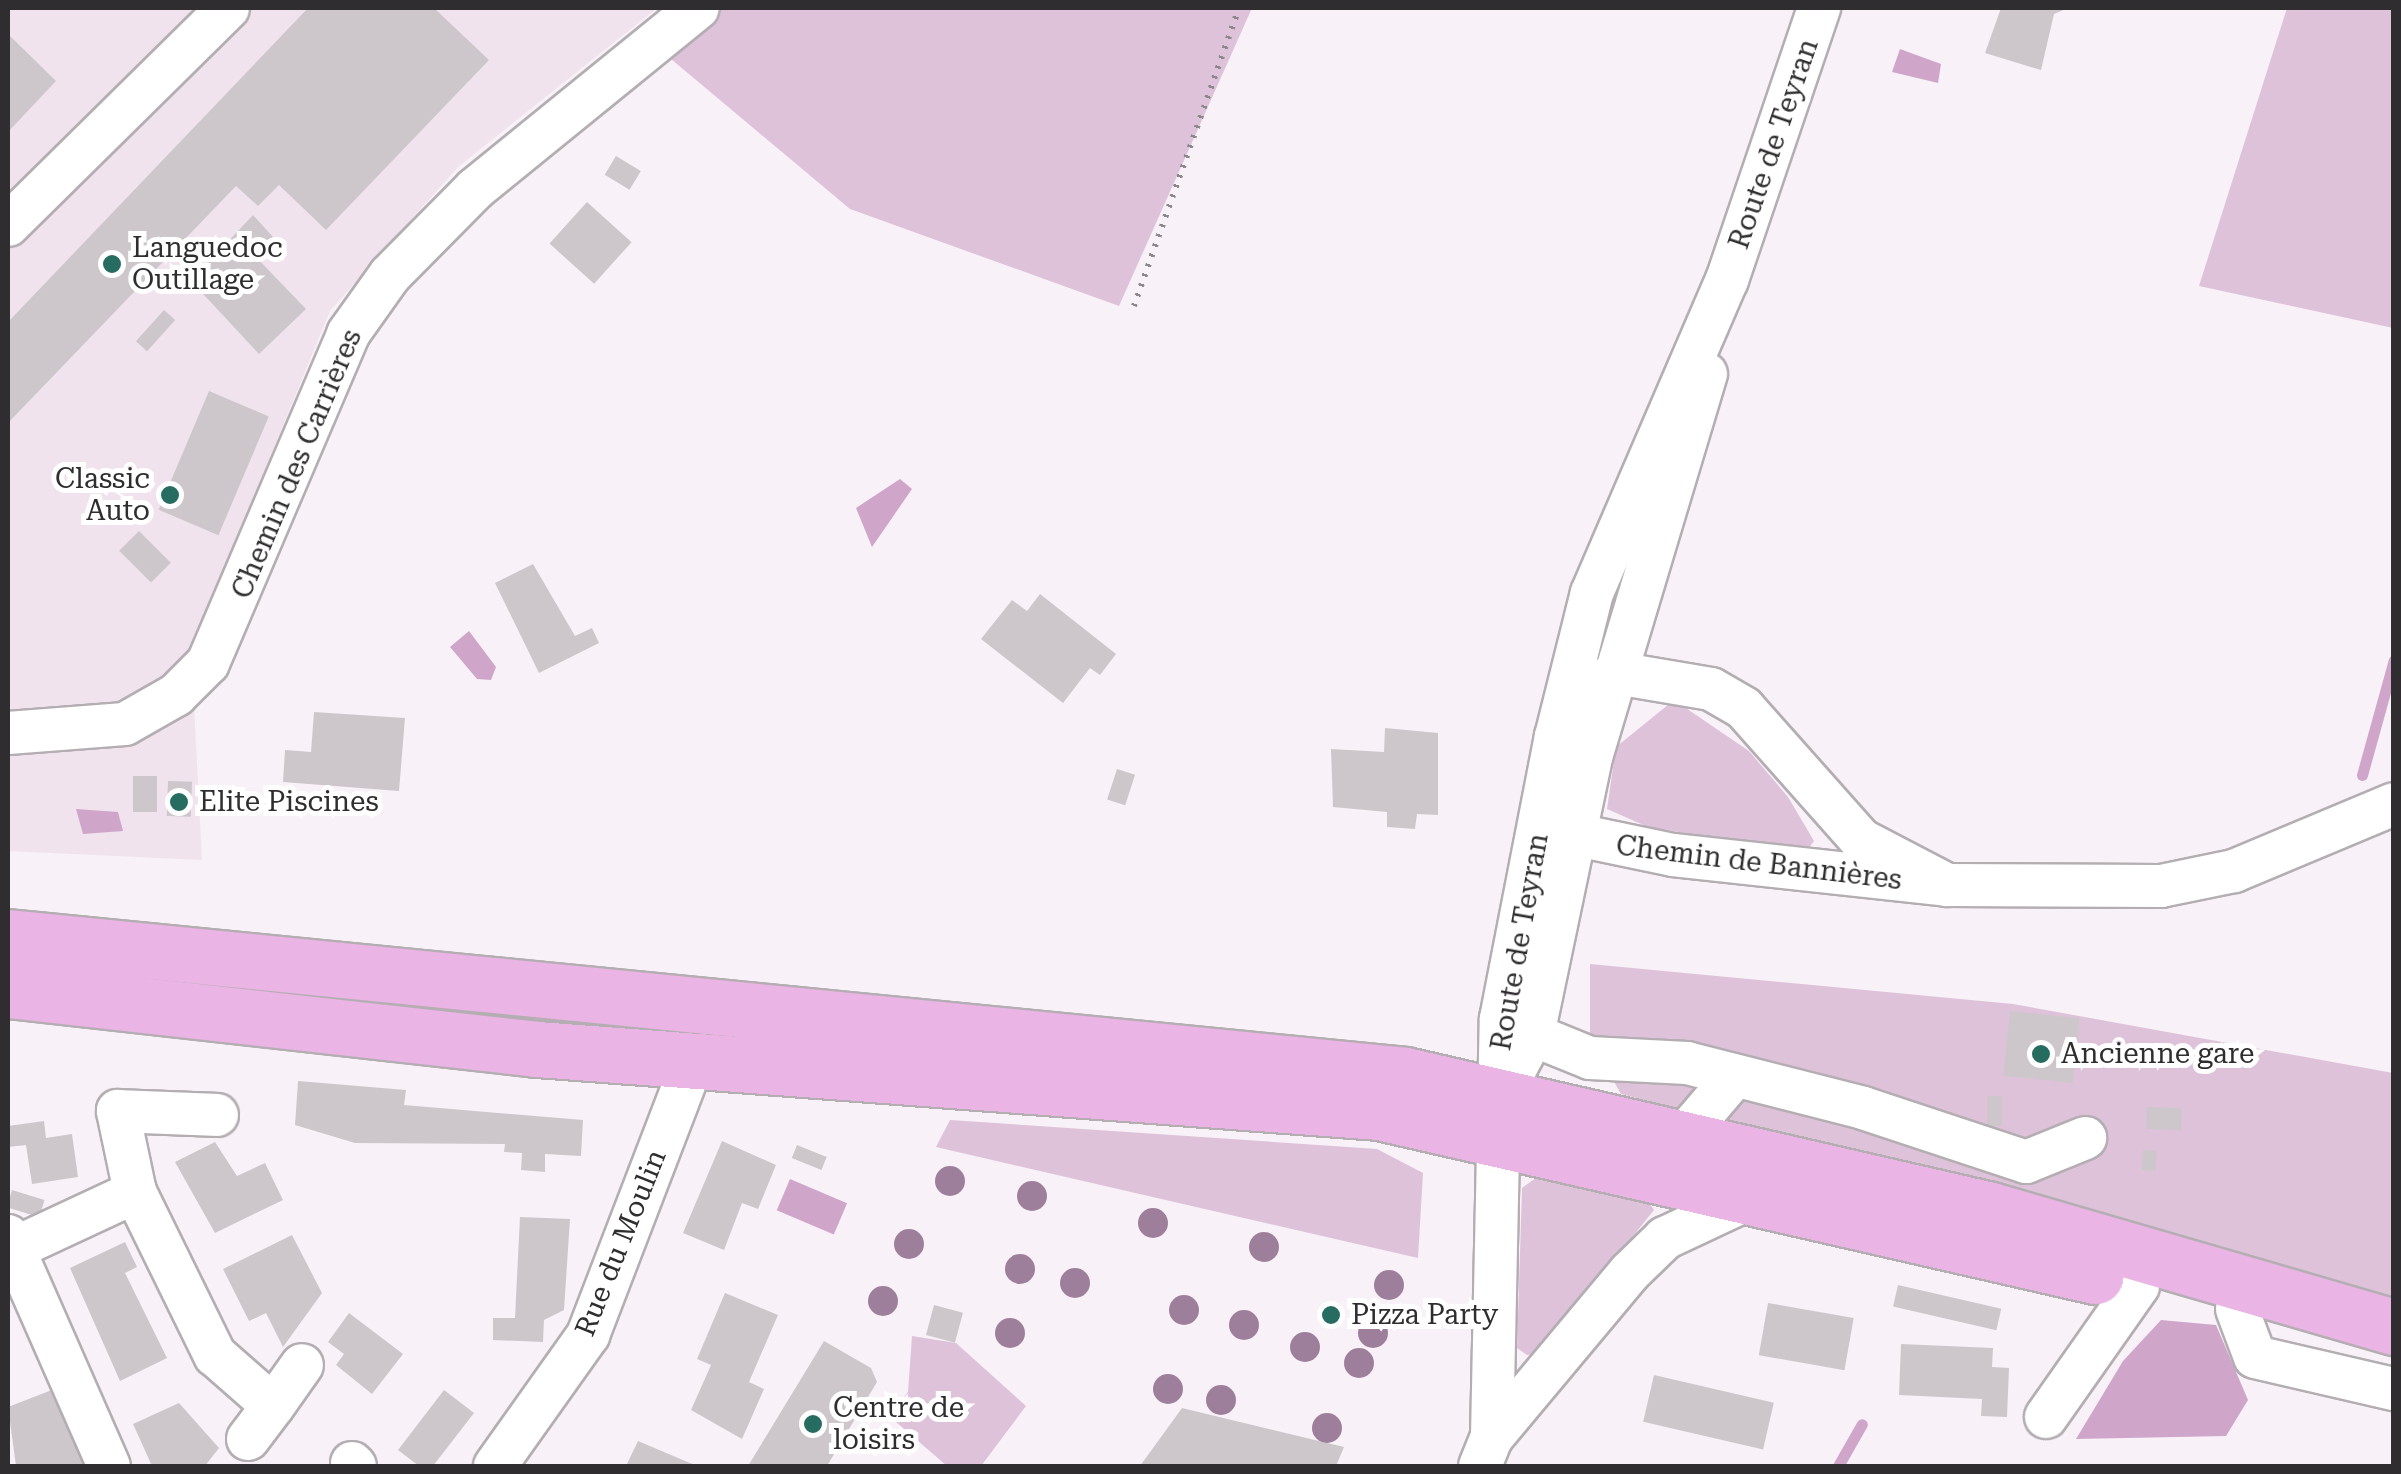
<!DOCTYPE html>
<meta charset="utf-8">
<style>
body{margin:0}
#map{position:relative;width:2401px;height:1474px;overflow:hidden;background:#f8f1f7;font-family:"Roboto Serif",serif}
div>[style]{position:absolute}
.built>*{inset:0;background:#f0e3ee}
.green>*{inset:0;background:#dec2da}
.water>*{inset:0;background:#d0a5ca;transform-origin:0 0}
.stream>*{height:11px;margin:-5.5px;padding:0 5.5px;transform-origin:5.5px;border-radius:5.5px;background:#d0a5ca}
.building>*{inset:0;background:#cdc7cc;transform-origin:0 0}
.path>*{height:6px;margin-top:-3px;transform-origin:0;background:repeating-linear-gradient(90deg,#8b878b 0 2.5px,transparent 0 10.5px)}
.roads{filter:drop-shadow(2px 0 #b4aeb3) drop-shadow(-2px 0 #b4aeb3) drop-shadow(0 2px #b4aeb3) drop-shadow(0 -2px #b4aeb3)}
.minor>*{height:42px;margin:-21px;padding:0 21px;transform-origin:21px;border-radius:21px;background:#fff}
.major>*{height:55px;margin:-27.5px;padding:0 27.5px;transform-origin:27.5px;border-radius:27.5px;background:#eab4e4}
.trees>*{width:30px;height:30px;margin:-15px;border-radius:50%;background:#9e7f9b}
.dots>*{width:28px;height:28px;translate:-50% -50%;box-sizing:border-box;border:5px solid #fff;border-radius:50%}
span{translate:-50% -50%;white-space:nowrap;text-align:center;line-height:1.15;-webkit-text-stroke:10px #fff;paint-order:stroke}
.street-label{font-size:28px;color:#2f2d2f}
.poi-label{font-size:28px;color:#2f2d2f}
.left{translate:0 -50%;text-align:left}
.right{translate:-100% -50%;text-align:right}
.frame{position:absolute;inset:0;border:10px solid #2f2d2f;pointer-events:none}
</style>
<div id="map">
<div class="built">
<i style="clip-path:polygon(8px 8px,657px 8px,458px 167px,330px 311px,191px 649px,202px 860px,8px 851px)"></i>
</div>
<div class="green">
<i style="clip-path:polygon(722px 8px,1252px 8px,1119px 306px,850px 209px,671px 59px)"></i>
<i style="clip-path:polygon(2287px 8px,2393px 8px,2393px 328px,2199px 286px)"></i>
<i style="clip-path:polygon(1674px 700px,1749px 751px,1788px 797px,1814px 841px,1805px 853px,1648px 827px,1607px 809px,1616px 747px)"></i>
<i style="clip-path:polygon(1590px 964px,2013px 1004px,2393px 1073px,2393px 1305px,2166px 1235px,1621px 1094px,1590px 1039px)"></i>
<i style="clip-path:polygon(950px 1120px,1377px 1149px,1423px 1173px,1418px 1258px,936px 1147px)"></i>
<i style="clip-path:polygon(1540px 1175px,1641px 1190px,1654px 1210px,1539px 1353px,1527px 1355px,1517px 1348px,1522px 1188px)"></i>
<i style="clip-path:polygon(912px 1336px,956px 1343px,1026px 1406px,981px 1466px,947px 1466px,889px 1416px,908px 1392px)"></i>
</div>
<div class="water">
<i style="clip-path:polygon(1900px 49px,1941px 64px,1938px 83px,1892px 72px)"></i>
<i style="clip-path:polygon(900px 479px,912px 489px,872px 547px,856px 508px)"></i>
<i style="clip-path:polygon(469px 631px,496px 667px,491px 680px,477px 679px,450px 647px)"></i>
<i style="clip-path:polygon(76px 809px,118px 812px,123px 831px,83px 834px)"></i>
<i style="left:790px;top:1179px;width:62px;height:34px;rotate:23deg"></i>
<i style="clip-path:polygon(2161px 1320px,2216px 1325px,2248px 1400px,2226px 1436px,2076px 1439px,2123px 1361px)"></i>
</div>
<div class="stream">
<i style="left:2362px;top:775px;width:119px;rotate:-74.5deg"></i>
<i style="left:1838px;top:1466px;width:48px;rotate:-60.3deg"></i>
</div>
<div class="building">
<i style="clip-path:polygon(308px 8px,434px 8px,489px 60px,326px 230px,279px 185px,258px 206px,236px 186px,8px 423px,8px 322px)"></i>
<i style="clip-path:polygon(2001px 8px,2068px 8px,2054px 14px,2041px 70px,1985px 53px)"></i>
<i style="clip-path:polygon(8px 34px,56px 81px,8px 132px)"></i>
<i style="left:616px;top:156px;width:29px;height:22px;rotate:31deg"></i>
<i style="left:587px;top:202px;width:60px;height:56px;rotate:42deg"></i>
<i style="clip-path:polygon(253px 215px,273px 237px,254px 255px,306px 309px,259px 354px,191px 281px)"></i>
<i style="left:164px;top:310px;width:15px;height:42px;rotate:42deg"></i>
<i style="left:209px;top:391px;width:65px;height:129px;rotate:23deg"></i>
<i style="left:139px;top:531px;width:45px;height:28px;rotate:45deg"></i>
<i style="clip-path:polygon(533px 564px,575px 636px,592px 628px,599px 643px,539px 673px,495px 583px)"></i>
<i style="clip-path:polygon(1040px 594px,1116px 654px,1100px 675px,1090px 668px,1063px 703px,981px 639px,1012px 600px,1027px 611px)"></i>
<i style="clip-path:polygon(314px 712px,405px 718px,399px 791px,283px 782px,285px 750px,311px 752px)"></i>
<i style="clip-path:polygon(1385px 728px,1438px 733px,1438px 815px,1417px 814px,1415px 829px,1387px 827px,1387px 812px,1333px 807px,1331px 749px,1384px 752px)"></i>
<i style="left:1117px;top:769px;width:19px;height:32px;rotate:18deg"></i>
<i style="left:133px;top:776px;width:24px;height:36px"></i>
<i style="left:168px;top:781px;width:24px;height:35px;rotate:2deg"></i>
<i style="left:2010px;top:1011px;width:70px;height:65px;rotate:6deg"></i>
<i style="clip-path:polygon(298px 1081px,406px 1090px,404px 1105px,583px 1120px,581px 1156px,545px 1154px,545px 1172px,521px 1170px,522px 1153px,504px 1152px,505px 1144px,355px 1143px,295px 1125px)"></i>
<i style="left:1987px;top:1096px;width:15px;height:30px"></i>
<i style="left:2147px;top:1107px;width:35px;height:22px;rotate:2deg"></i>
<i style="clip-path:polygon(44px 1121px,46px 1138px,72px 1134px,78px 1177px,32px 1184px,26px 1145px,8px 1147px,8px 1126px)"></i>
<i style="clip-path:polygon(722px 1141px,776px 1165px,758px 1209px,742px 1203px,724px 1250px,683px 1233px)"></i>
<i style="clip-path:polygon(215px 1142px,237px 1176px,265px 1163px,283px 1200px,215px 1233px,175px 1162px)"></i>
<i style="left:797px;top:1145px;width:32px;height:14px;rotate:22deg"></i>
<i style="left:2143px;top:1150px;width:14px;height:20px;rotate:4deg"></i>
<i style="left:12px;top:1190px;width:34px;height:18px;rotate:17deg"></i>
<i style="clip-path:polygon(520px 1217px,570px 1219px,564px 1310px,544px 1320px,543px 1342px,493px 1340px,493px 1318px,515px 1318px)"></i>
<i style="clip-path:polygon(292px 1235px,322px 1293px,283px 1347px,266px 1313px,249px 1321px,223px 1269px)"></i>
<i style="clip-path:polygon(125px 1242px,137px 1267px,125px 1273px,167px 1358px,120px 1381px,70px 1268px)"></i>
<i style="left:1898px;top:1285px;width:106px;height:22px;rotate:13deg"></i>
<i style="clip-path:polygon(725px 1293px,778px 1315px,749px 1382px,764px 1389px,742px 1439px,691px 1410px,711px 1365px,697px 1359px)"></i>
<i style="left:1768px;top:1303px;width:87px;height:53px;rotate:10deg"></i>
<i style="left:934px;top:1305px;width:30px;height:31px;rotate:15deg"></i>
<i style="clip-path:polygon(349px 1313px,403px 1354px,372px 1394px,336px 1365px,344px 1354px,328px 1342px)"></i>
<i style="clip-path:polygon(824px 1341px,871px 1368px,877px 1382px,827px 1466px,748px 1466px)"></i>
<i style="clip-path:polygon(1901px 1344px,1993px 1348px,1992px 1367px,2009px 1368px,2007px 1417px,1981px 1416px,1982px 1399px,1899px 1395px)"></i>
<i style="left:1654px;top:1375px;width:123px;height:48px;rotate:13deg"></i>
<i style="clip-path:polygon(57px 1388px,91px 1466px,16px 1466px,8px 1407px)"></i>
<i style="clip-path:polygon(444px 1390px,474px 1413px,433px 1466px,419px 1466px,398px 1450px)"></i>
<i style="clip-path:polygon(179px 1403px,219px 1448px,205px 1466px,152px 1466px,133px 1424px)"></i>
<i style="clip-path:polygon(1182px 1408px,1344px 1447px,1336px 1466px,1140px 1466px)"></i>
<i style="clip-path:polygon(638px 1441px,697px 1466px,626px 1466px)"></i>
</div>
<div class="path">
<i style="left:1134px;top:306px;width:316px;rotate:-70.6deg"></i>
</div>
<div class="roads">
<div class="minor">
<i style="left:8px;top:225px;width:309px;rotate:-44.6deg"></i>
<i style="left:8px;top:733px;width:117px;rotate:-4.4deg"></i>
<i style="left:125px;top:724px;width:59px;rotate:-29.6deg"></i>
<i style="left:176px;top:695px;width:45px;rotate:-45deg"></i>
<i style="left:208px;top:663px;width:358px;rotate:-66.9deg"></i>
<i style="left:348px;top:334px;width:72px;rotate:-54.6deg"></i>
<i style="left:390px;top:275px;width:121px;rotate:-45.3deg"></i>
<i style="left:475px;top:189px;width:287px;rotate:-39.1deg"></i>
<i style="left:1947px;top:885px;width:97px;rotate:-152.4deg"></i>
<i style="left:1861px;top:840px;width:176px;rotate:-131.6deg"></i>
<i style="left:1744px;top:708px;width:38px;rotate:-150deg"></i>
<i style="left:1711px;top:689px;width:96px;rotate:-170.4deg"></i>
<i style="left:1616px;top:673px;width:39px;rotate:149deg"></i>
<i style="left:1583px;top:693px;width:52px;rotate:121.5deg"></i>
<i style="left:1556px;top:737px;width:61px;rotate:90deg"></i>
<i style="left:1556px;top:798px;width:43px;rotate:60.4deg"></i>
<i style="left:1577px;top:835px;width:98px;rotate:11.8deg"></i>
<i style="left:1673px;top:855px;width:276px;rotate:6.2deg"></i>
<i style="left:1947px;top:885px;width:214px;rotate:0.3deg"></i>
<i style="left:2161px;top:886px;width:75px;rotate:-11.6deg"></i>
<i style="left:2234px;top:871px;width:173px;rotate:-22.7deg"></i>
<i style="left:1533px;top:1035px;width:61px;rotate:22deg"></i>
<i style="left:1590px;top:1058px;width:97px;rotate:3deg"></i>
<i style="left:1687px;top:1063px;width:182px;rotate:14.3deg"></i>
<i style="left:1863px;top:1108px;width:172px;rotate:18.3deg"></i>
<i style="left:2026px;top:1162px;width:64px;rotate:-22.1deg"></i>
<i style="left:1503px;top:1092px;width:64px;rotate:-62.2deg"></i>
<i style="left:1533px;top:1035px;width:284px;rotate:-78.2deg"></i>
<i style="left:1591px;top:757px;width:400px;rotate:-73.3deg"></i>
<i style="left:1682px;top:1138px;width:82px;rotate:-49.5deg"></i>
<i style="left:135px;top:1192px;width:182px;rotate:63.9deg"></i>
<i style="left:215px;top:1355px;width:77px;rotate:41.3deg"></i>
<i style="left:273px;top:1406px;width:50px;rotate:-54.7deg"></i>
<i style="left:8px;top:1236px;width:251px;rotate:66.3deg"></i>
<i style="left:13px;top:1249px;width:135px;rotate:-25deg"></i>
<i style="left:135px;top:1192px;width:83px;rotate:-101.9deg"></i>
<i style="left:118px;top:1111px;width:99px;rotate:2.3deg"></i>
<i style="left:2237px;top:1309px;width:51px;rotate:69.4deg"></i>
<i style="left:2255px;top:1357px;width:143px;rotate:13deg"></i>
<i style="left:2046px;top:1417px;width:160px;rotate:-54.9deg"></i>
<i style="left:1492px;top:1437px;width:418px;rotate:-88.8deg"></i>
<i style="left:1501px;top:1019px;width:287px;rotate:-79deg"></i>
<i style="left:1556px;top:737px;width:148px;rotate:-76deg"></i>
<i style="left:1592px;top:593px;width:341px;rotate:-66.7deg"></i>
<i style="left:1727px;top:280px;width:287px;rotate:-71.3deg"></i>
<i style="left:248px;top:1439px;width:41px;rotate:-52.9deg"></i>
<i style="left:352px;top:1463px;width:4px;rotate:45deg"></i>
<i style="left:495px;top:1466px;width:161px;rotate:-54.6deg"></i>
<i style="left:588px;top:1335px;width:296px;rotate:-69deg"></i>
<i style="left:1480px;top:1466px;width:31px;rotate:-68deg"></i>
<i style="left:1492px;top:1437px;width:215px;rotate:-50.1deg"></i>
<i style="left:1630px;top:1272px;width:49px;rotate:-44.2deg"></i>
<i style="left:1665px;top:1238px;width:102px;rotate:-25.1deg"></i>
</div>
<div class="major">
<i style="left:8px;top:937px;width:1404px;rotate:5.64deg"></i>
<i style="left:1405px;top:1075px;width:601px;rotate:12.97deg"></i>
<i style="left:1991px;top:1210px;width:420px;rotate:16.2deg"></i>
<i style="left:8px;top:990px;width:532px;rotate:6.36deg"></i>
<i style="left:537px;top:1049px;width:844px;rotate:4.28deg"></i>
<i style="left:1379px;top:1112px;width:735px;rotate:12.9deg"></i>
</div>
</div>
<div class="trees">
<i style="left:950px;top:1181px"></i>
<i style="left:1032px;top:1196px"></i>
<i style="left:1153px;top:1223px"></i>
<i style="left:909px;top:1244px"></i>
<i style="left:1264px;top:1247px"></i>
<i style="left:1020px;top:1269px"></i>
<i style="left:1075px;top:1283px"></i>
<i style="left:1389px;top:1285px"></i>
<i style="left:883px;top:1301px"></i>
<i style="left:1184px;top:1310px"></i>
<i style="left:1244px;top:1325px"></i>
<i style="left:1010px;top:1333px"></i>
<i style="left:1373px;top:1333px"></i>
<i style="left:1305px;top:1347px"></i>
<i style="left:1359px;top:1363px"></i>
<i style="left:1168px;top:1389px"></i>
<i style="left:1221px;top:1400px"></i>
<i style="left:1327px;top:1428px"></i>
</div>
<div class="dots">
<i style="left:112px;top:264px;background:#266c61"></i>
<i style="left:170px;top:495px;background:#266c61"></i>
<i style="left:179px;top:802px;background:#266c61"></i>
<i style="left:2041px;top:1054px;background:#266c61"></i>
<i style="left:1331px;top:1315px;background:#266c61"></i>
<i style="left:813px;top:1424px;background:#266c61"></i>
</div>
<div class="street-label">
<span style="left:1774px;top:144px;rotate:-71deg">Route de Teyran</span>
<span style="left:297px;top:464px;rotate:-67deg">Chemin des Carrières</span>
<span style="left:1759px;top:863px;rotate:7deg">Chemin de Bannières</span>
<span style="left:1520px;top:942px;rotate:-80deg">Route de Teyran</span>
<span style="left:621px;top:1243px;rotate:-68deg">Rue du Moulin</span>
</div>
<div class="poi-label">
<span class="left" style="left:132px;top:264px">Languedoc<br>Outillage</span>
<span class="right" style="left:150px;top:495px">Classic<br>Auto</span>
<span class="left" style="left:199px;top:802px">Elite Piscines</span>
<span class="left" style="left:2061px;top:1054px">Ancienne gare</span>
<span class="left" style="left:1351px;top:1315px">Pizza Party</span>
<span class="left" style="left:833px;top:1424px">Centre de<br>loisirs</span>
</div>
<div class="frame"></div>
</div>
